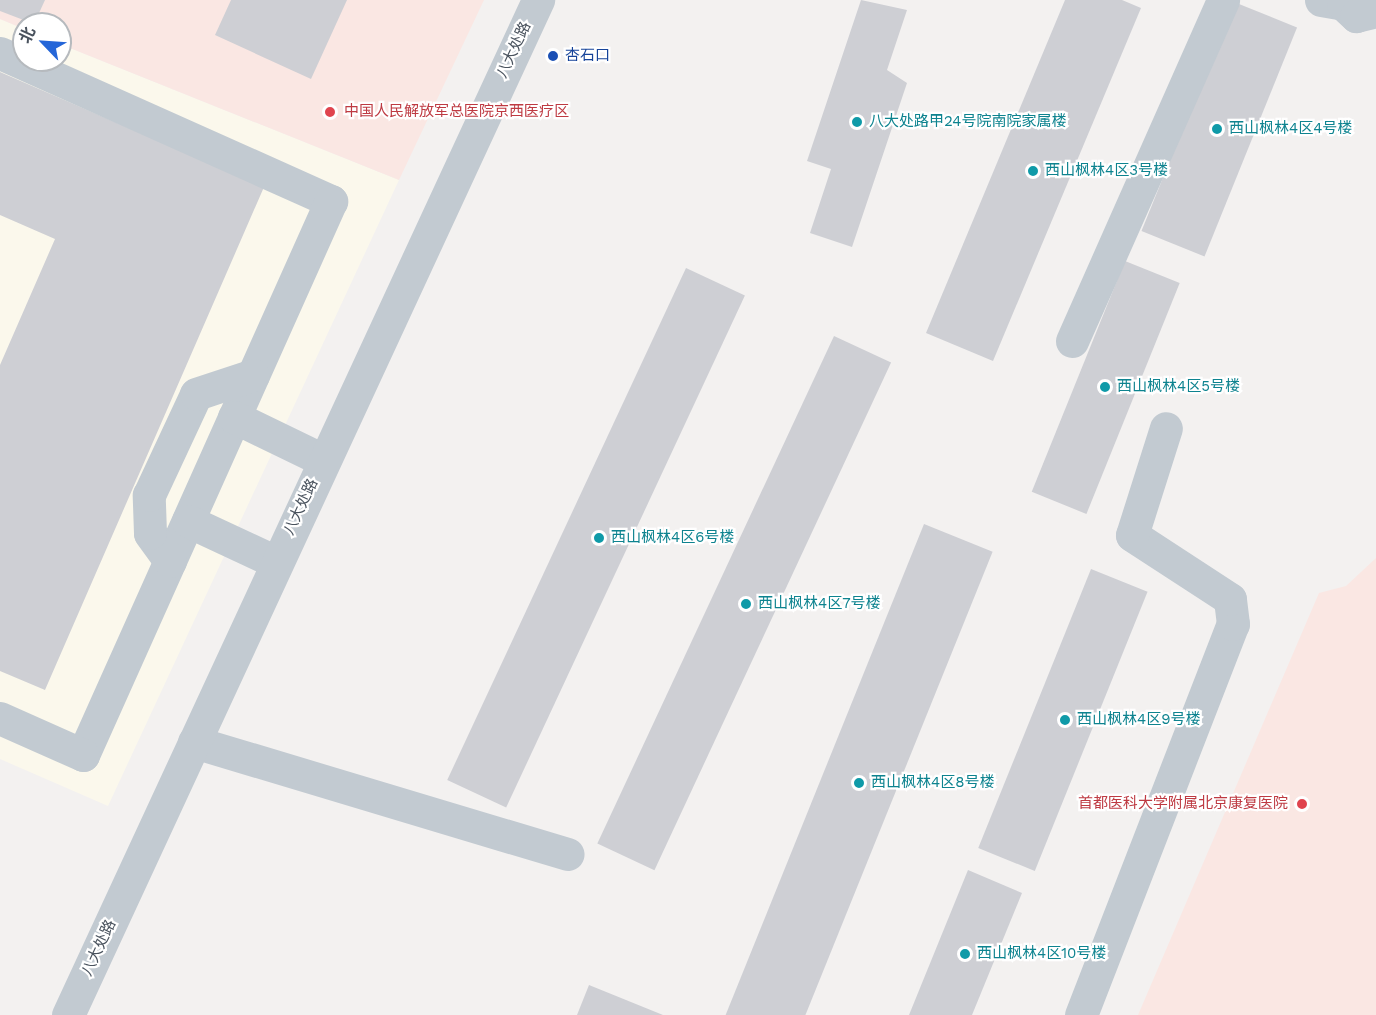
<!DOCTYPE html>
<meta charset="utf-8">
<style>
body{margin:0}
#map{position:relative;width:1376px;height:1015px;overflow:hidden;background:#f3f1f0;font-family:"Work Sans","Noto Sans SC",sans-serif}
div>[style]{position:absolute}
.commercial>*{inset:0;background:#fbf8ec}
.medical>*{inset:0;background:#fae7e3}
.building>*{inset:0;background:#cecfd4;transform-origin:0 0}
.minor>*{height:33px;margin:-16.5px;padding:0 16.5px;transform-origin:16.5px;border-radius:16.5px;background:#c2cad1}
.dots>*{width:16px;height:16px;translate:-50% -50%;box-sizing:border-box;border:3px solid #fff;border-radius:50%}
span{translate:-50% -50%;white-space:nowrap;text-align:center;line-height:1.15;-webkit-text-stroke:4.5px #fff;paint-order:stroke}
.street-label{font-size:15px;color:#49525d}
.transit-label{font-size:15px;color:#164399}
.left{translate:0 -50%;text-align:left}
.health-label{font-size:15px;color:#be3a42}
.right{translate:-100% -50%;text-align:right}
.culture-label{font-size:15px;color:#0d838f}
.north{position:absolute;left:12px;top:12px;width:60px;height:60px;box-sizing:border-box;background:#fff;border:2px solid #b6babe;border-radius:50%;rotate:295deg;font-size:16px;font-weight:700;line-height:24px;text-align:center;color:#49525d}
.north::after{content:'';display:block;margin:auto;width:21px;height:27px;background:#2566d8;clip-path:polygon(50% 0,100% 100%,50% 72%,0 100%)}
</style>
<div id="map">
<div class="commercial">
<i style="clip-path:polygon(0 19px,24px 29px,24px 60px,60px 60px,60px 44px,399px 180px,108px 806px,0 759px)"></i>
</div>
<div class="medical">
<i style="clip-path:polygon(0 0,484px 0,399px 180px,60px 44px,60px 24px,24px 24px,24px 29px,0 19px)"></i>
<i style="clip-path:polygon(1376px 558px,1376px 1015px,1138px 1015px,1319px 593px,1346px 586px)"></i>
</div>
<div class="building">
<i style="clip-path:polygon(0 0,45px 0,34px 24px,0 11px)"></i>
<i style="clip-path:polygon(231px 0,347px 0,311px 79px,215px 35px)"></i>
<i style="clip-path:polygon(861px 0,907px 10px,887px 70px,907px 83px,852px 247px,810px 233px,831px 169px,807px 161px)"></i>
<i style="clip-path:polygon(1065px 0,1122px 0,1141px 8px,993px 361px,926px 333px)"></i>
<i style="left:1234px;top:2px;width:68px;height:247px;rotate:22deg"></i>
<i style="clip-path:polygon(0 72px,264px 187px,45px 690px,0 671px,0 365px,55px 239px,0 215px)"></i>
<i style="left:1125px;top:261px;width:59px;height:249px;rotate:22deg"></i>
<i style="left:686px;top:268px;width:65px;height:565px;rotate:25deg"></i>
<i style="left:834px;top:336px;width:63px;height:560px;rotate:25deg"></i>
<i style="left:924px;top:524px;width:74px;height:530px;rotate:22deg"></i>
<i style="left:1091px;top:569px;width:61px;height:301px;rotate:22deg"></i>
<i style="clip-path:polygon(968px 870px,1022px 893px,972px 1015px,909px 1015px)"></i>
<i style="clip-path:polygon(589px 985px,663px 1015px,577px 1015px)"></i>
</div>
<div class="minor">
<i style="left:1321px;top:0;width:22px;rotate:10deg"></i>
<i style="left:1343px;top:4px;width:18px;rotate:43deg"></i>
<i style="left:1356px;top:16px;width:21px;rotate:-14deg"></i>
<i style="left:0;top:53px;width:363px;rotate:24.1deg"></i>
<i style="left:331px;top:201px;width:607px;rotate:114.12deg"></i>
<i style="left:83px;top:755px;width:91px;rotate:-156deg"></i>
<i style="left:1072px;top:341px;width:373px;rotate:-66.1deg"></i>
<i style="left:234px;top:417px;width:99px;rotate:25.8deg"></i>
<i style="left:188px;top:521px;width:97px;rotate:25deg"></i>
<i style="left:170px;top:561px;width:34px;rotate:-126deg"></i>
<i style="left:150px;top:533px;width:38px;rotate:-92deg"></i>
<i style="left:149px;top:495px;width:111px;rotate:-65deg"></i>
<i style="left:196px;top:394px;width:60px;rotate:-18.4deg"></i>
<i style="left:194px;top:742px;width:390px;rotate:16.7deg"></i>
<i style="left:68px;top:1015px;width:1119px;rotate:-65.15deg"></i>
<i style="left:1081px;top:1015px;width:420px;rotate:-68.8deg"></i>
<i style="left:1233px;top:624px;width:25px;rotate:-97deg"></i>
<i style="left:1230px;top:599px;width:117px;rotate:-146.9deg"></i>
<i style="left:1132px;top:535px;width:112px;rotate:-72.4deg"></i>
</div>
<div class="dots">
<i style="left:553px;top:56px;background:#1a4fb4"></i>
<i style="left:330px;top:112px;background:#e0444e"></i>
<i style="left:857px;top:122px;background:#0f9aa8"></i>
<i style="left:1217px;top:129px;background:#0f9aa8"></i>
<i style="left:1033px;top:171px;background:#0f9aa8"></i>
<i style="left:1105px;top:387px;background:#0f9aa8"></i>
<i style="left:599px;top:538px;background:#0f9aa8"></i>
<i style="left:746px;top:604px;background:#0f9aa8"></i>
<i style="left:1065px;top:720px;background:#0f9aa8"></i>
<i style="left:859px;top:783px;background:#0f9aa8"></i>
<i style="left:1302px;top:804px;background:#e0444e"></i>
<i style="left:965px;top:954px;background:#0f9aa8"></i>
</div>
<div class="street-label">
<span style="left:514px;top:50px;rotate:-65deg">八大处路</span>
<span style="left:301px;top:507px;rotate:-65deg">八大处路</span>
<span style="left:99px;top:948px;rotate:-65deg">八大处路</span>
</div>
<div class="transit-label">
<span class="left" style="left:565px;top:56px">杏石口</span>
</div>
<div class="health-label">
<span class="left" style="left:344px;top:112px">中国人民解放军总医院京西医疗区</span>
<span class="right" style="left:1288px;top:804px">首都医科大学附属北京康复医院</span>
</div>
<div class="culture-label">
<span class="left" style="left:869px;top:122px">八大处路甲24号院南院家属楼</span>
<span class="left" style="left:1229px;top:129px">西山枫林4区4号楼</span>
<span class="left" style="left:1045px;top:171px">西山枫林4区3号楼</span>
<span class="left" style="left:1117px;top:387px">西山枫林4区5号楼</span>
<span class="left" style="left:611px;top:538px">西山枫林4区6号楼</span>
<span class="left" style="left:758px;top:604px">西山枫林4区7号楼</span>
<span class="left" style="left:1077px;top:720px">西山枫林4区9号楼</span>
<span class="left" style="left:871px;top:783px">西山枫林4区8号楼</span>
<span class="left" style="left:977px;top:954px">西山枫林4区10号楼</span>
</div>
<div class="north">北</div>
</div>
